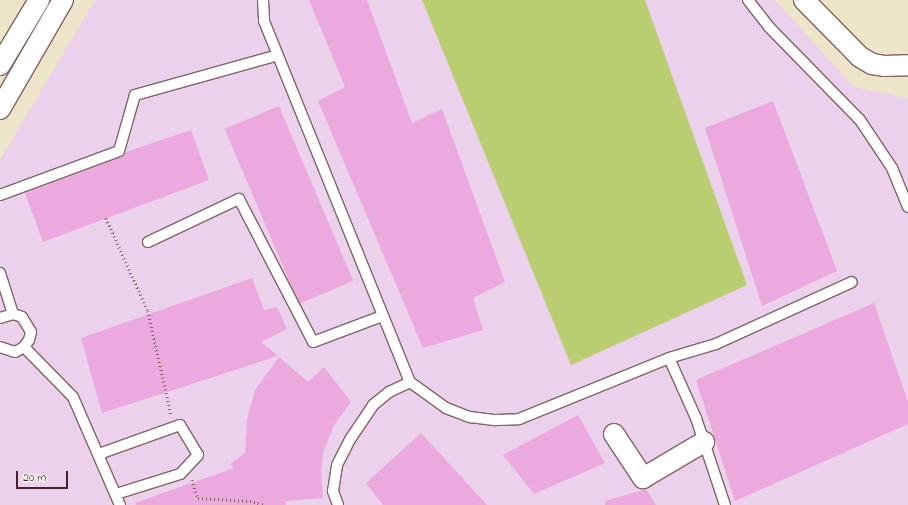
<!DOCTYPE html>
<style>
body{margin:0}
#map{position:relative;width:908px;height:505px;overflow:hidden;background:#ece5c9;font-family:"Indie Flower",sans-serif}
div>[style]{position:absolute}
.built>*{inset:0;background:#ebd1eb}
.green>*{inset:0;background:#bacd70}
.building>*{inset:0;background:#eba9dd;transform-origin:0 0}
.path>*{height:2.5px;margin-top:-1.25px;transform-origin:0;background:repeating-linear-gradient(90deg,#836462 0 1px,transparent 0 4px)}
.roads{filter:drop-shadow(1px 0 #836462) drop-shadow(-1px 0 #836462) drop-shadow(0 1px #836462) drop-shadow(0 -1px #836462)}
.lane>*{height:10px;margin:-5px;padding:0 5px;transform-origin:5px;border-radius:5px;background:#fff}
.street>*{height:20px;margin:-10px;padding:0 10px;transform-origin:10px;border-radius:10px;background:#fff}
span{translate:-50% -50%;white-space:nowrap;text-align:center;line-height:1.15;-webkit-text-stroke:3px #f6f6f2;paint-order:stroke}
.scale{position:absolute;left:16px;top:471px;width:52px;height:18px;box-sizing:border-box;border:2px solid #4a1f2b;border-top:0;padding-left:5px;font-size:12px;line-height:14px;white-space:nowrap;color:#4a1f2b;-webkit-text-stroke:3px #f6f6f2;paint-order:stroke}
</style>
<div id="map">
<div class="built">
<i style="clip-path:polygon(95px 0,775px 0,854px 87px,908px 98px,908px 505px,0 505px,0 160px)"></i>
</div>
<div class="green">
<i style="clip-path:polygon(422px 0,645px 0,747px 285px,571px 365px)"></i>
</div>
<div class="building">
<i style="clip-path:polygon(309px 0,367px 0,412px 123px,442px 109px,505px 282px,473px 298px,483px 330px,423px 348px,318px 101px,345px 87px)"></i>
<i style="clip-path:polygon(773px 101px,837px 271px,762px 306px,705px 128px)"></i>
<i style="left:279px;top:106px;width:190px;height:59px;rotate:67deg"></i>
<i style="clip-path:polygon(191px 130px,209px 180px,43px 242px,25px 193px,121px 157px,126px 152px)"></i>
<i style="clip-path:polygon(252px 278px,264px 310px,277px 307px,287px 329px,261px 342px,278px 356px,102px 413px,81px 338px)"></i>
<i style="clip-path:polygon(874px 303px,908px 402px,908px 424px,735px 501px,696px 380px)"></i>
<i style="clip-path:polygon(279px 357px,308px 382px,324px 367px,351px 402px,334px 425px,324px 450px,321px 469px,323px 498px,285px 501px,286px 505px,136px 505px,135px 503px,234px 468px,230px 464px,245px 453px,247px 419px,255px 390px)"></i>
<i style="clip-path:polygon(578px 415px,605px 463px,534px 494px,503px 455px)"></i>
<i style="clip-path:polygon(421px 433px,487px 505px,383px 505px,366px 483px)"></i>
<i style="clip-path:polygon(646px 489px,656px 505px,605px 505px,605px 501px)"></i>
</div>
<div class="path">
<i style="left:106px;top:218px;width:102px;rotate:65.7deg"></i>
<i style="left:148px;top:311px;width:106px;rotate:77.4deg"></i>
<i style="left:192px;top:480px;width:19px;rotate:72deg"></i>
<i style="left:198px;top:498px;width:52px;rotate:3.3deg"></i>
<i style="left:250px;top:501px;width:16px;rotate:14deg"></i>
</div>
<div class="roads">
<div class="lane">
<i style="left:263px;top:0;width:21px;rotate:87deg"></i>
<i style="left:264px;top:21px;width:389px;rotate:68deg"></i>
<i style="left:410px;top:382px;width:44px;rotate:35.8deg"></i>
<i style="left:446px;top:408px;width:26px;rotate:21deg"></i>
<i style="left:470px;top:417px;width:26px;rotate:7deg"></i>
<i style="left:496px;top:420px;width:23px;rotate:-2deg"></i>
<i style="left:519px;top:419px;width:162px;rotate:-22.1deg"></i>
<i style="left:669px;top:358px;width:49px;rotate:-16.6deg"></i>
<i style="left:716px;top:344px;width:149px;rotate:-24.5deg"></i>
<i style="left:748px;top:0;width:34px;rotate:52deg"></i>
<i style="left:769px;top:27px;width:130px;rotate:45.6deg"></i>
<i style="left:860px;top:120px;width:58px;rotate:56.3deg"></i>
<i style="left:892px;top:168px;width:42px;rotate:67.7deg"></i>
<i style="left:0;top:195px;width:127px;rotate:-20.3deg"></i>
<i style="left:119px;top:151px;width:58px;rotate:-74.1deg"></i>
<i style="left:135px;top:95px;width:148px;rotate:-15.6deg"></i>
<i style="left:148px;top:242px;width:101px;rotate:-25.3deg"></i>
<i style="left:239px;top:199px;width:161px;rotate:62.6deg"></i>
<i style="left:313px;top:342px;width:74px;rotate:-20.6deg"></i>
<i style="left:0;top:273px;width:43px;rotate:72.4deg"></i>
<i style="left:0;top:318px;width:14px;rotate:-17deg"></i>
<i style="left:13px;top:314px;width:9px;rotate:18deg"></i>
<i style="left:22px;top:317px;width:17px;rotate:59deg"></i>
<i style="left:31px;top:332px;width:8px;rotate:104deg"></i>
<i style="left:29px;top:340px;width:9px;rotate:126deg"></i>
<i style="left:24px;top:347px;width:10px;rotate:151deg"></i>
<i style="left:15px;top:352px;width:16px;rotate:-162deg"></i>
<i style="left:24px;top:347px;width:70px;rotate:45.6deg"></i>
<i style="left:73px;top:397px;width:118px;rotate:66.5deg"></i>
<i style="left:669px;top:358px;width:66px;rotate:65.8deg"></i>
<i style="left:696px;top:418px;width:92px;rotate:71.6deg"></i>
<i style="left:99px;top:454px;width:86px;rotate:-19.7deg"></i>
<i style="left:180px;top:425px;width:35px;rotate:59deg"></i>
<i style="left:198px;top:455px;width:26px;rotate:133deg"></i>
<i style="left:180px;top:474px;width:67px;rotate:162.6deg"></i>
<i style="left:338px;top:505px;width:15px;rotate:-110deg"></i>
<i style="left:333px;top:491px;width:26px;rotate:-81deg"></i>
<i style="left:337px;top:465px;width:30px;rotate:-63deg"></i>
<i style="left:351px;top:438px;width:40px;rotate:-56deg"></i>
<i style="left:373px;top:405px;width:21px;rotate:-39deg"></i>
<i style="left:389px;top:392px;width:23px;rotate:-25deg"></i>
</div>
<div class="street">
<i style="left:804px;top:0;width:80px;rotate:45.5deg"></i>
<i style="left:860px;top:57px;width:14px;rotate:30deg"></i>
<i style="left:872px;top:64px;width:12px;rotate:9deg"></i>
<i style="left:884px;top:66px;width:24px;rotate:-2deg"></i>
<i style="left:0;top:65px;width:76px;rotate:-59deg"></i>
<i style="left:0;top:109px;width:126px;rotate:-60deg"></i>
<i style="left:614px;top:434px;width:53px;rotate:56.6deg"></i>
<i style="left:643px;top:478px;width:71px;rotate:-30.5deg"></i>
</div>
</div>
<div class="scale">20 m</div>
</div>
